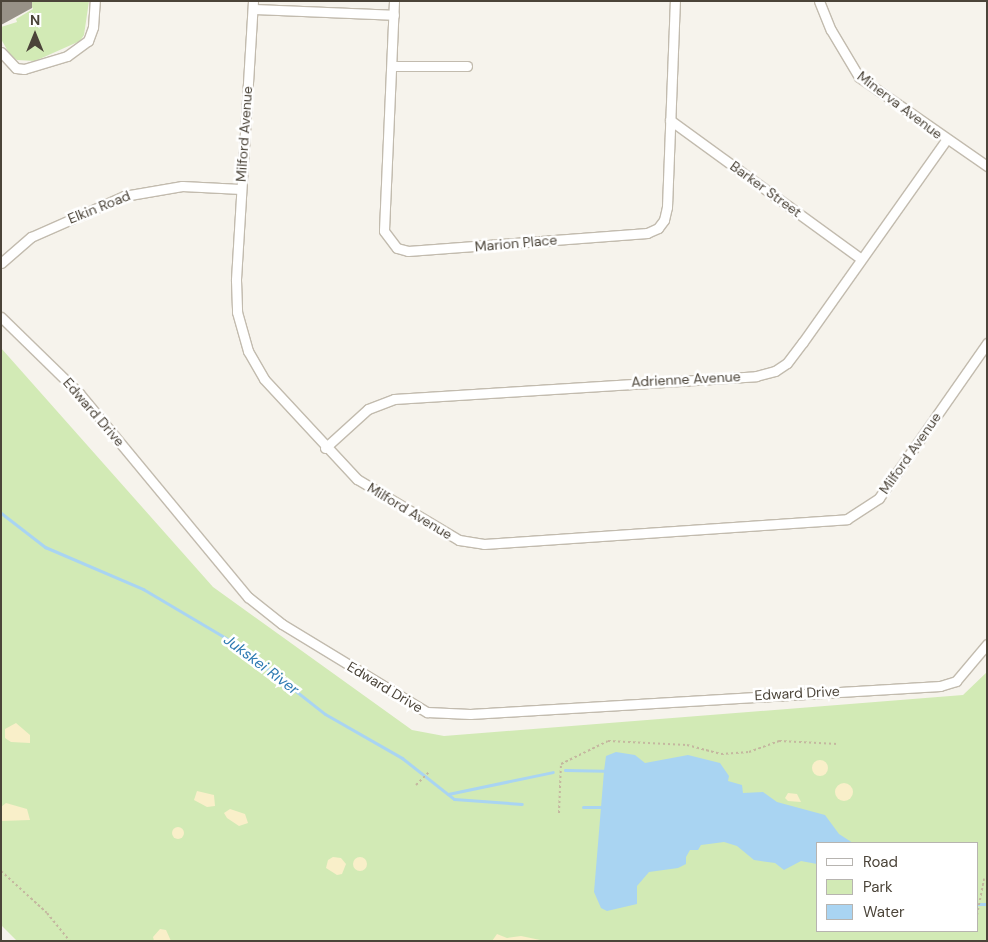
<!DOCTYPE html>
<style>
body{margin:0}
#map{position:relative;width:988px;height:942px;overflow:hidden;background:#f6f3ec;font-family:"DM Sans",sans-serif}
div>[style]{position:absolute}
.green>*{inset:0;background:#d2eab5}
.sand>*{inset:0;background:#f9efc9}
.round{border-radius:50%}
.water>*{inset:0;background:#a9d4f2}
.stream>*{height:3px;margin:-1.5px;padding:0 1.5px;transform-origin:1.5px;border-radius:1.5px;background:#a9d4f2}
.path>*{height:2px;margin-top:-1px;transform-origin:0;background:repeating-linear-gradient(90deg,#c4b79f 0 2.5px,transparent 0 5px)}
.roads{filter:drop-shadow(1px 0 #c2bbae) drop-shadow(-1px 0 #c2bbae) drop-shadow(0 1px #c2bbae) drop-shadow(0 -1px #c2bbae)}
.minor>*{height:9px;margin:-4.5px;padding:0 4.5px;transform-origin:4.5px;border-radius:4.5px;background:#fff}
.shaded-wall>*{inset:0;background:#979187}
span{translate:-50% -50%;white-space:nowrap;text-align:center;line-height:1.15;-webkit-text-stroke:5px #fff;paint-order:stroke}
.street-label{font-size:14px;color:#4b4439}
.water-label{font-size:15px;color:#2e7ab2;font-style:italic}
.frame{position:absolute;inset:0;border:2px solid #4b4439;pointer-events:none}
.legend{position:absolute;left:816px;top:842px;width:162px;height:90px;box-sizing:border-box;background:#fff;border:1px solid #b7b4b0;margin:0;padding:6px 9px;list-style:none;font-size:15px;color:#4b4439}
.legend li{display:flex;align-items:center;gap:10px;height:25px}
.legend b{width:25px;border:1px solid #b7b4b0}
.north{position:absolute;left:10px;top:10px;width:50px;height:50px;-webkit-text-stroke:4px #fff;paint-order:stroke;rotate:0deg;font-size:14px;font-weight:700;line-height:20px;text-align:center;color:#4b4439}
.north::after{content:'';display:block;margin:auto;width:18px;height:22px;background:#4b4439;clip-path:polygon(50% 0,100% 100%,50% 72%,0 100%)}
</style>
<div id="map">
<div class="green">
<i style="clip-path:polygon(29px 1px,89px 1px,84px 35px,80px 41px,35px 61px,17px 60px,10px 55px,1px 39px,1px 27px,17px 22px,16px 19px,33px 9px)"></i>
<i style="clip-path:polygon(evenodd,1px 348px,213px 587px,412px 730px,444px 736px,963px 695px,987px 672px,987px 941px,17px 941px,1px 925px,1px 348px,817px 843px,977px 843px,977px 931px,817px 931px,817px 843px)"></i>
</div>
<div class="sand">
<i style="clip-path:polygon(16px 723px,30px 735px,30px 743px,11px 742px,5px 738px,5px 729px)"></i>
<i class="round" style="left:812px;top:760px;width:16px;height:16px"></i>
<i class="round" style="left:835px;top:783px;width:18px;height:18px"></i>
<i style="clip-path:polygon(197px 791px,214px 795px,215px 806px,207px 807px,194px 800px)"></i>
<i style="clip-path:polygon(788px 793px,797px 794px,801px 802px,788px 801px,785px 798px)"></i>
<i style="clip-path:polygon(6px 803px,27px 809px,30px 820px,1px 821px,1px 807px)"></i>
<i style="clip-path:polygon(230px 809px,245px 814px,248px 823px,239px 826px,227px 818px,224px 813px)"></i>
<i class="round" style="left:172px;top:827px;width:12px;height:12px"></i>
<i class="round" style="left:353px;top:857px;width:14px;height:14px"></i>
<i style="clip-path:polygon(333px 857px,341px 858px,346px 864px,342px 874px,337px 875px,326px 868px,328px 860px)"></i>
<i style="clip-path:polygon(160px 929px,166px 930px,171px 941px,154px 941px,153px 937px)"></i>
<i style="clip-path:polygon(497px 934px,507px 938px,521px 936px,545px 941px,492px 941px)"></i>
</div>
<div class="water">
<i style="clip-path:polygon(616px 752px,635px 755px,645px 763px,688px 755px,720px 763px,729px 776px,728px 781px,742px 785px,743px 793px,763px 792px,777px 802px,825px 815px,839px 834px,853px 843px,817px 843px,817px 864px,801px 861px,784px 870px,775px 863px,754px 860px,737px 846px,724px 842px,701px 845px,698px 850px,690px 850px,686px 857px,686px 864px,678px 868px,649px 872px,637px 886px,637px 904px,607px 911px,601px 908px,594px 892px,604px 771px,606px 756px)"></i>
</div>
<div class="stream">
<i style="left:1px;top:513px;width:56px;rotate:37.7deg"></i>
<i style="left:45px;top:547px;width:107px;rotate:23.2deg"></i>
<i style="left:143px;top:589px;width:108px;rotate:30.6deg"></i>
<i style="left:236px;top:644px;width:113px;rotate:38.2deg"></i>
<i style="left:325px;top:714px;width:89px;rotate:29.7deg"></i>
<i style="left:402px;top:758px;width:66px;rotate:38.3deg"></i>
<i style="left:454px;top:799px;width:68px;rotate:4.2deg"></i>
<i style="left:565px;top:770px;width:39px;rotate:1deg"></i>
<i style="left:448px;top:794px;width:107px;rotate:-11.8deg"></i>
<i style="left:583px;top:807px;width:17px"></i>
<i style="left:977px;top:904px;width:10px"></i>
</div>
<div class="path">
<i style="left:416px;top:785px;width:20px;rotate:-45deg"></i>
<i style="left:559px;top:813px;width:49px;rotate:-87.7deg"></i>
<i style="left:561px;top:764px;width:52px;rotate:-26.1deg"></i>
<i style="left:608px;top:741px;width:79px;rotate:2.9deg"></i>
<i style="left:687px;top:745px;width:35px;rotate:15deg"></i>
<i style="left:721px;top:754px;width:28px;rotate:-4deg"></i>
<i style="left:749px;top:752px;width:32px;rotate:-20deg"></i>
<i style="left:779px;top:741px;width:59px;rotate:2.9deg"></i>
<i style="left:1px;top:871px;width:62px;rotate:42.4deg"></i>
<i style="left:47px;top:913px;width:36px;rotate:51deg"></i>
<i style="left:977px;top:915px;width:37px;rotate:-79deg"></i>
</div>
<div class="roads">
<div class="minor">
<i style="left:253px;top:1px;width:280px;rotate:93.5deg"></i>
<i style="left:236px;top:280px;width:32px;rotate:88deg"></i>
<i style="left:237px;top:312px;width:41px;rotate:74.2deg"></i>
<i style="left:248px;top:351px;width:32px;rotate:60deg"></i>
<i style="left:264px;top:379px;width:137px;rotate:47.1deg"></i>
<i style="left:357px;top:479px;width:119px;rotate:30.9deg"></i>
<i style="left:459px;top:540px;width:25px;rotate:9deg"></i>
<i style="left:484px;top:544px;width:364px;rotate:-3.9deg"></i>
<i style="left:847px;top:519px;width:38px;rotate:-33deg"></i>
<i style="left:879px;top:498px;width:189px;rotate:-55.1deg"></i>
<i style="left:394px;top:1px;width:230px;rotate:92.5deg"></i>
<i style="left:384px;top:231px;width:21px;rotate:53deg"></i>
<i style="left:397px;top:248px;width:11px;rotate:15deg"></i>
<i style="left:408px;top:251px;width:240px;rotate:-4.3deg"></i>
<i style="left:647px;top:233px;width:12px;rotate:-24deg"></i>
<i style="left:658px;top:228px;width:10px;rotate:-53deg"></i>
<i style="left:664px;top:220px;width:13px;rotate:-77deg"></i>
<i style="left:667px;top:207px;width:206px;rotate:-87.8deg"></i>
<i style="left:819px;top:1px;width:31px;rotate:68deg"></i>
<i style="left:831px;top:30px;width:55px;rotate:59.2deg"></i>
<i style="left:859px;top:77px;width:156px;rotate:34.8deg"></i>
<i style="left:253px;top:9px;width:141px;rotate:2.4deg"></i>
<i style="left:1px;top:52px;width:22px;rotate:47deg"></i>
<i style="left:16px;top:68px;width:8px;rotate:7deg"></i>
<i style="left:24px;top:69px;width:45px;rotate:-16.8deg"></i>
<i style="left:67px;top:56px;width:26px;rotate:-36deg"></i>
<i style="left:88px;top:41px;width:15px;rotate:-70deg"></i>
<i style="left:93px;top:27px;width:26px;rotate:-86deg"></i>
<i style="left:392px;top:66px;width:75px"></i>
<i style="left:670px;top:120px;width:236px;rotate:36deg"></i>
<i style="left:1px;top:263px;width:40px;rotate:-41deg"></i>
<i style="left:31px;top:237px;width:102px;rotate:-23.8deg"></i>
<i style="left:124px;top:196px;width:59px;rotate:-9.8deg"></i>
<i style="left:182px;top:186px;width:59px;rotate:2.9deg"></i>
<i style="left:1px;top:317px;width:109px;rotate:44.3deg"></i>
<i style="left:79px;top:393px;width:265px;rotate:50.4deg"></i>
<i style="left:248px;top:597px;width:43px;rotate:38.5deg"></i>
<i style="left:282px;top:624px;width:170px;rotate:31.3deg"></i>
<i style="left:427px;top:712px;width:43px;rotate:2.7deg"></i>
<i style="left:470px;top:714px;width:471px;rotate:-3.4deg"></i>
<i style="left:940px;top:686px;width:17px;rotate:-17deg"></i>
<i style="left:956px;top:681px;width:48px;rotate:-50deg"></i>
<i style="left:325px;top:448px;width:58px;rotate:-42.2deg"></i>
<i style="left:368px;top:409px;width:28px;rotate:-21deg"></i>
<i style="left:394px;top:399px;width:363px;rotate:-3.6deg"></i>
<i style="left:756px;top:376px;width:20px;rotate:-15deg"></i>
<i style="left:775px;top:371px;width:14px;rotate:-34deg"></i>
<i style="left:787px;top:363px;width:26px;rotate:-53deg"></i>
<i style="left:803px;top:342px;width:247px;rotate:-54.7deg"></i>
</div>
</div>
<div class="shaded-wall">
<i style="clip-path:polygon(1px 1px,32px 1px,32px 8px,1px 25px)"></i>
</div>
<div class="street-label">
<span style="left:900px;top:105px;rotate:37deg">Minerva Avenue</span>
<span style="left:244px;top:134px;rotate:-86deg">Milford Avenue</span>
<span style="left:766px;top:189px;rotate:36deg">Barker Street</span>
<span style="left:99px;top:207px;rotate:-22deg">Elkin Road</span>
<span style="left:516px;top:243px;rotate:-5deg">Marion Place</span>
<span style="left:686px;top:379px;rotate:-3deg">Adrienne Avenue</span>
<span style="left:94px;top:412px;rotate:49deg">Edward Drive</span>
<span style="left:910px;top:453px;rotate:-55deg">Milford Avenue</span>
<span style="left:410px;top:511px;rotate:31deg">Milford Avenue</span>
<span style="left:385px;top:687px;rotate:31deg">Edward Drive</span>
<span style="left:797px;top:693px;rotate:-3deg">Edward Drive</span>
</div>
<div class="water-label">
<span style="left:261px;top:665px;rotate:37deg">Jukskei River</span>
</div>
<div class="frame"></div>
<ul class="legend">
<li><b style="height:6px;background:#fff"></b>Road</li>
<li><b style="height:14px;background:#d2eab5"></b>Park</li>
<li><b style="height:14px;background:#a9d4f2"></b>Water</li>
</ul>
<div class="north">N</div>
</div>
